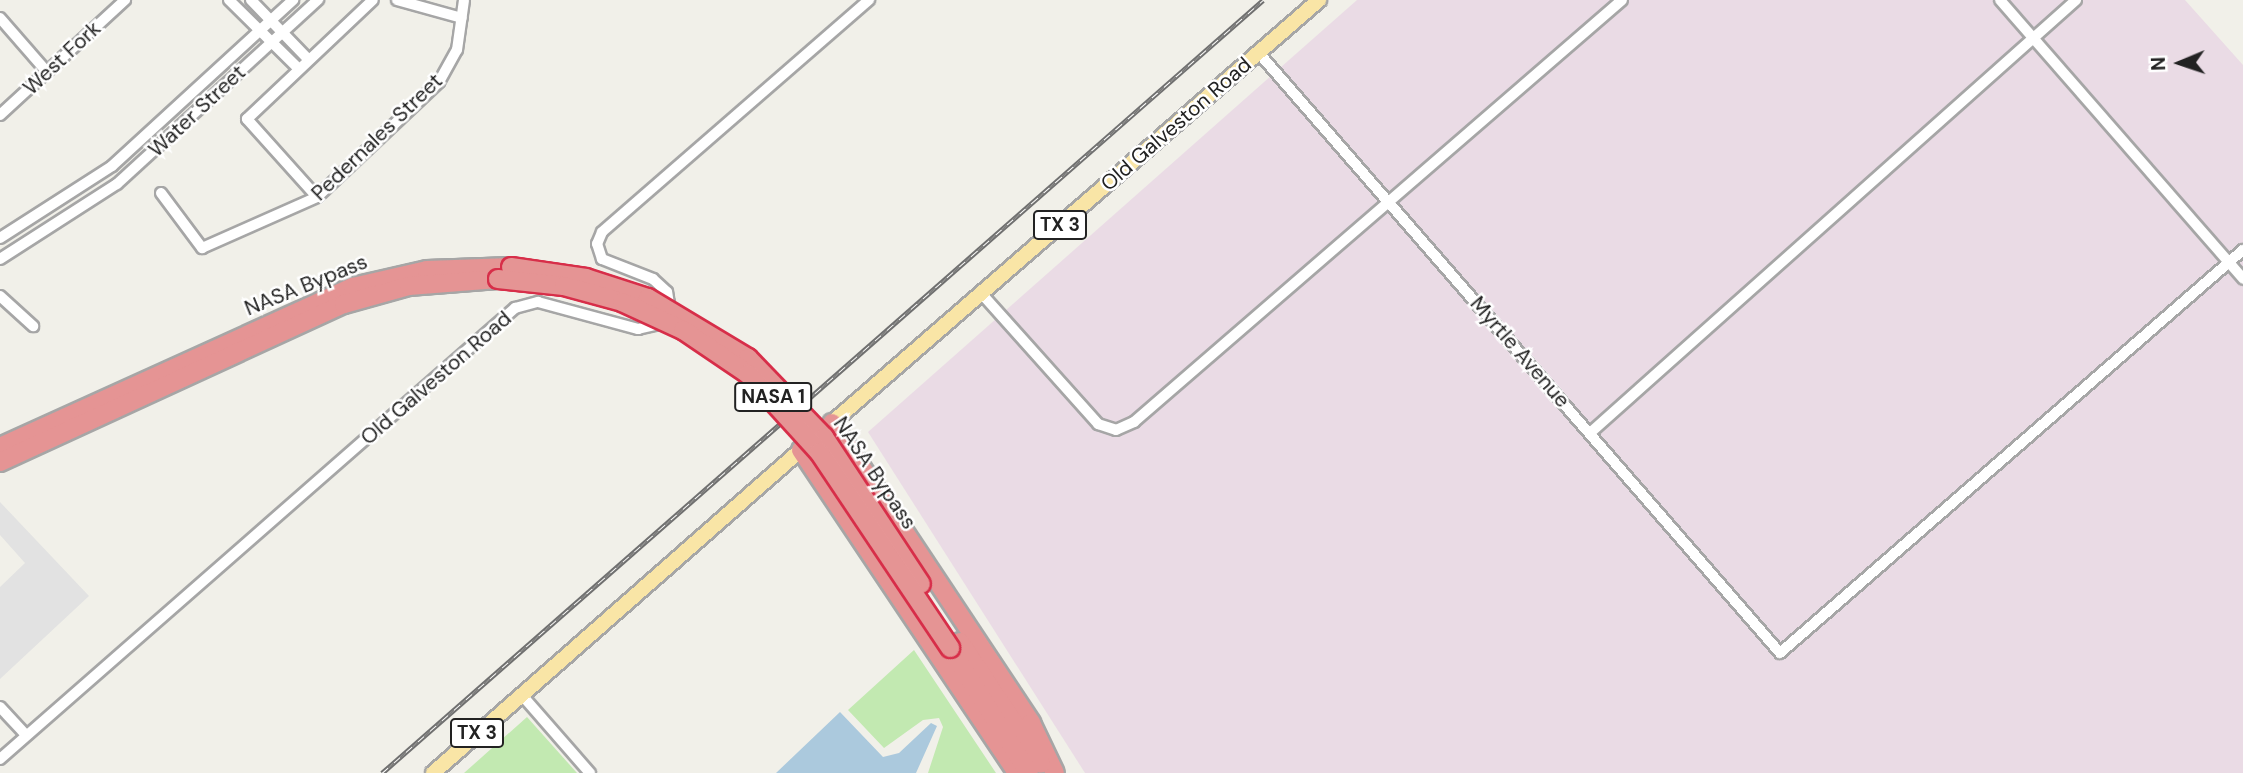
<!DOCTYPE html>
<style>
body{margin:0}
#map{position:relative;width:2243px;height:773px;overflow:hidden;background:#f1f0e9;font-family:"DM Sans",sans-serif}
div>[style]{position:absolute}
.industrial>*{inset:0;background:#eadbe5}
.grass>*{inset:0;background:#c2e9b1}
.parking>*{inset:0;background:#e2e2e2}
.water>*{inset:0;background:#abc9dd}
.roads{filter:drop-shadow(2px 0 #a6a6a6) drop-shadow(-2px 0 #a6a6a6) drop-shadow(0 2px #a6a6a6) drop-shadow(0 -2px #a6a6a6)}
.street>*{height:10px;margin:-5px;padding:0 5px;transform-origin:5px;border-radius:5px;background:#fff}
.primary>*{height:14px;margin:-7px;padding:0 7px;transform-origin:7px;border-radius:7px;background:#f9e5a6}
.highway>*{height:18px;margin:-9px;padding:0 9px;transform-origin:9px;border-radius:9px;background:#e59494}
.rail>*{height:5px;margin-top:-2.5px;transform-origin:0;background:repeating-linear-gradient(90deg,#fff 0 8px,#707070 0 16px);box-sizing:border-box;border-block:2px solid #707070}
.bridges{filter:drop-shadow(2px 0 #d72e49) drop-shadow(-2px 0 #d72e49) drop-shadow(0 2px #d72e49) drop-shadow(0 -2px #d72e49)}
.highway-bridge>*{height:18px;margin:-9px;padding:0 9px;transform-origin:9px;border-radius:9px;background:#e59494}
span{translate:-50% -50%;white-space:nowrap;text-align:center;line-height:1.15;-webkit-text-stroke:5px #fff;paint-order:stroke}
.shield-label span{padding:2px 5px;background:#fff;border:2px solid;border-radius:5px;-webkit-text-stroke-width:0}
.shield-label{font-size:19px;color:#222;font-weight:700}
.street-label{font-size:21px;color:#222}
.north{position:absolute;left:2145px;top:28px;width:70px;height:70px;-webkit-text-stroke:5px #fff;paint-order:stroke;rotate:268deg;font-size:19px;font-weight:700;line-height:28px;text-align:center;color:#222}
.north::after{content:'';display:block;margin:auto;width:24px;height:32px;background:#222;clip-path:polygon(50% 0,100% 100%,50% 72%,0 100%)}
</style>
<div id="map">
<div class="industrial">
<i style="clip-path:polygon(1357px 0,2185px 0,2243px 65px,2243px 773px,1085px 773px,868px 432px)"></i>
</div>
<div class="grass">
<i style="clip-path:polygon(914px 650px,996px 773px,928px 773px,943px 727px,939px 718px,923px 720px,884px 748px,848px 710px)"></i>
<i style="clip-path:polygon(527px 717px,577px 773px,464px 773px)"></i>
</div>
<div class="parking">
<i style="clip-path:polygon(0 502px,89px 596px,0 679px,0 587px,25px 563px,0 535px)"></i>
</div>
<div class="water">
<i style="clip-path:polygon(840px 712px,883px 757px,899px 753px,931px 723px,937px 726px,916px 773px,776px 773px)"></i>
</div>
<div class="roads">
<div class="street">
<i style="left:229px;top:0;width:97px;rotate:44.6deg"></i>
<i style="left:251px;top:0;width:82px;rotate:46deg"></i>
<i style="left:397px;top:0;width:67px;rotate:15.5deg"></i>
<i style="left:2000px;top:0;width:370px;rotate:48.9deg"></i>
<i style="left:0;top:18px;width:72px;rotate:49deg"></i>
<i style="left:1258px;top:52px;width:796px;rotate:49.02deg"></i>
<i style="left:1780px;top:653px;width:614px;rotate:-41.04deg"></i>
<i style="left:0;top:115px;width:170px;rotate:-42.6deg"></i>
<i style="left:161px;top:193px;width:69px;rotate:53.3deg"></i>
<i style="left:202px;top:248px;width:126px;rotate:-23.9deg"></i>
<i style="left:317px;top:197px;width:168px;rotate:-43.3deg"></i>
<i style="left:439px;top:82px;width:37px;rotate:-61deg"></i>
<i style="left:457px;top:50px;width:50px;rotate:-82deg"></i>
<i style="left:317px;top:197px;width:105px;rotate:-131.9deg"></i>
<i style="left:247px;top:119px;width:173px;rotate:-43.4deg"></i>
<i style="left:0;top:238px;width:133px;rotate:-32.7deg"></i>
<i style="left:112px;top:166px;width:246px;rotate:-42.5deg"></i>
<i style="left:0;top:259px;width:139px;rotate:-32.7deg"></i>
<i style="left:117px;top:184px;width:273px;rotate:-42.5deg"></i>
<i style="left:981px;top:293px;width:176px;rotate:48.2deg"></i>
<i style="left:1098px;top:424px;width:19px;rotate:18deg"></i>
<i style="left:1116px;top:430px;width:20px;rotate:-24deg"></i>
<i style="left:1134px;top:422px;width:645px;rotate:-40.85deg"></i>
<i style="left:0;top:296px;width:45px;rotate:42.3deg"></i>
<i style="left:1590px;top:433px;width:651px;rotate:-41.7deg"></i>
<i style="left:521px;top:694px;width:105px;rotate:48.9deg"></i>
<i style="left:0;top:707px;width:38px;rotate:47deg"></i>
<i style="left:0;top:759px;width:685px;rotate:-41.21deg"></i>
<i style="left:515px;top:308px;width:24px;rotate:-15deg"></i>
<i style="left:538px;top:302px;width:104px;rotate:15.1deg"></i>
<i style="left:638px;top:329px;width:18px;rotate:-13deg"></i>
<i style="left:656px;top:325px;width:25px;rotate:-58deg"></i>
<i style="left:669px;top:304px;width:12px;rotate:-99deg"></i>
<i style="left:667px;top:292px;width:19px;rotate:-137deg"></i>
<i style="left:653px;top:279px;width:55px;rotate:-158.6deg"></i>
<i style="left:602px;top:259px;width:16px;rotate:-108deg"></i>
<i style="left:597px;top:244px;width:13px;rotate:-67deg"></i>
<i style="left:602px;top:232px;width:354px;rotate:-41deg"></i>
</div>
<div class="primary">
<i style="left:826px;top:428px;width:653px;rotate:-40.96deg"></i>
<i style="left:433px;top:773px;width:499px;rotate:-41.3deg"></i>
</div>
<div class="highway">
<i style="left:832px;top:423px;width:360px;rotate:56.4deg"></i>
<i style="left:1031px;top:723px;width:55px;rotate:64.4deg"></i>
<i style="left:0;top:447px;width:388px;rotate:-24.4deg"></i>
<i style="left:353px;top:287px;width:76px;rotate:-12.9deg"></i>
<i style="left:427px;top:270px;width:84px;rotate:-2deg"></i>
<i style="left:801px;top:450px;width:389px;rotate:56.2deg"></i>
<i style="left:0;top:462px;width:379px;rotate:-24.7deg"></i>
<i style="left:344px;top:304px;width:67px;rotate:-15.5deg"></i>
<i style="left:409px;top:286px;width:89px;rotate:-4.5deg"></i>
<i style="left:960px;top:642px;width:146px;rotate:56.4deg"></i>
<i style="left:952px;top:651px;width:144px;rotate:57.7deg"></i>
</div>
</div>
<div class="rail">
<i style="left:382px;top:773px;width:1172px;rotate:-41.26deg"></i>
</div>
<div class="bridges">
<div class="highway-bridge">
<i style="left:511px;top:267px;width:76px;rotate:8.3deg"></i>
<i style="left:586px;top:278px;width:65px;rotate:17.9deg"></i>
<i style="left:648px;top:298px;width:117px;rotate:31deg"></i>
<i style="left:748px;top:358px;width:110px;rotate:46.1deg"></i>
<i style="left:824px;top:437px;width:176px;rotate:56.6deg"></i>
<i style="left:498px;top:279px;width:66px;rotate:6.1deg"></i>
<i style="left:564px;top:286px;width:60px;rotate:15.4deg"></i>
<i style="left:622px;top:302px;width:67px;rotate:24.7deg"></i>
<i style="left:683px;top:330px;width:78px;rotate:34.1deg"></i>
<i style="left:748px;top:374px;width:105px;rotate:47.7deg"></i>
<i style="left:819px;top:452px;width:236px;rotate:56.2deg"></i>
</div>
</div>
<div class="shield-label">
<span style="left:1060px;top:225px">TX 3</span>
<span style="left:773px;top:397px">NASA 1</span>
<span style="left:477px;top:733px">TX 3</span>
</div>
<div class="street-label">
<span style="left:62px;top:58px;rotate:-43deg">West Fork</span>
<span style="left:197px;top:111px;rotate:-43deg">Water Street</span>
<span style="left:1176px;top:124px;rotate:-41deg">Old Galveston Road</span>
<span style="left:377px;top:137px;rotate:-44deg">Pedernales Street</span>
<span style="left:306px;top:285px;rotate:-22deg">NASA Bypass</span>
<span style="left:1520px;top:352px;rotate:49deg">Myrtle Avenue</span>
<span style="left:436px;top:378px;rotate:-41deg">Old Galveston Road</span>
<span style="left:875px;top:473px;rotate:56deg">NASA Bypass</span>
</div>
<div class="north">N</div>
</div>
